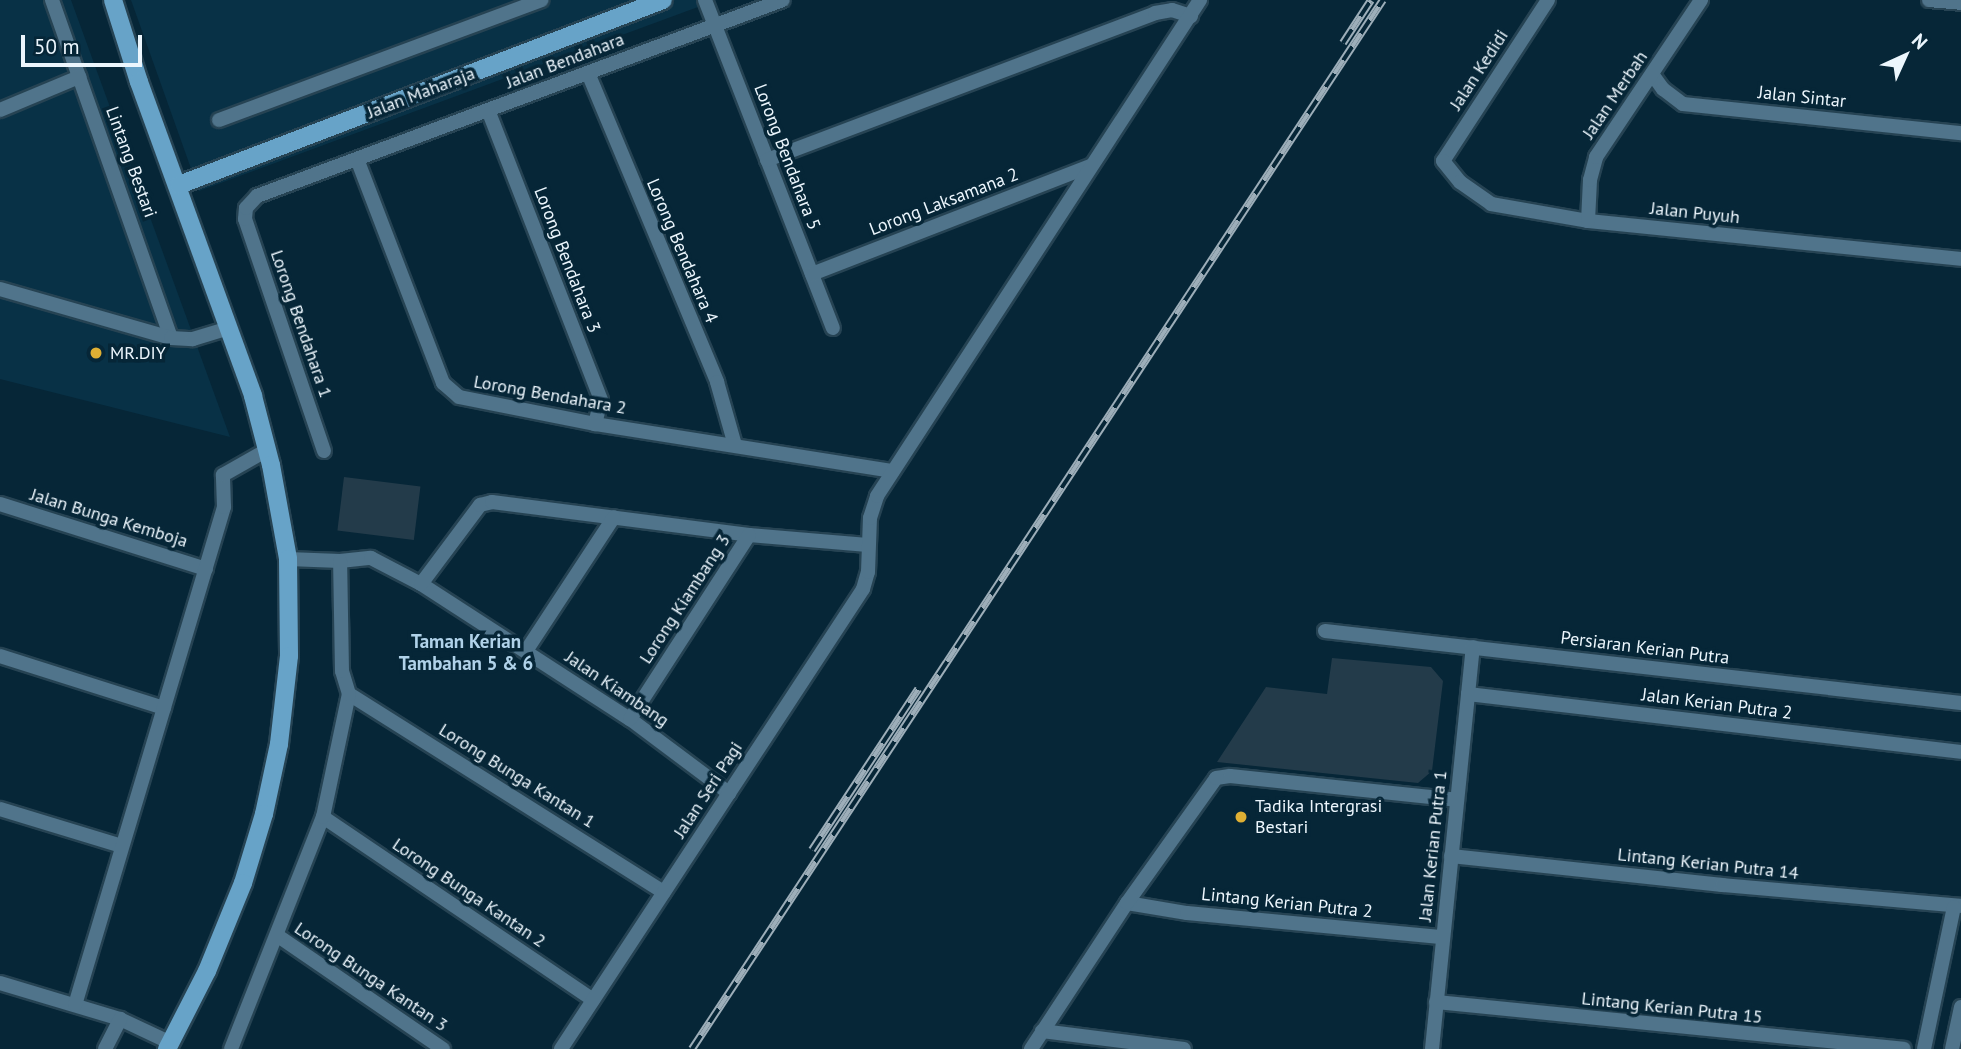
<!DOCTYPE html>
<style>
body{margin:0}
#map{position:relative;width:1961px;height:1049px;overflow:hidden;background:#062637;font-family:"PT Sans",sans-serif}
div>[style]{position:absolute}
.built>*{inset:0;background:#083146}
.green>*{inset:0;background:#233b4a;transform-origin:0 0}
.roads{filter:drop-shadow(2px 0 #264353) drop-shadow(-2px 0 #264353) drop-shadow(0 2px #264353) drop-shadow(0 -2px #264353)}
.street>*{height:14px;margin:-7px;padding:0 7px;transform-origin:7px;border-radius:7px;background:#50748b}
.secondary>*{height:18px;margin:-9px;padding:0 9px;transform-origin:9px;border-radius:9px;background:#67a3c8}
.rail>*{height:8px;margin-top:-4px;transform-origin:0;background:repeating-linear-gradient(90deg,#062637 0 16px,#9daeb9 0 32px);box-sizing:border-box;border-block:2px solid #9daeb9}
.dots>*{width:19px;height:19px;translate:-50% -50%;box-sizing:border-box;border:4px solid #062637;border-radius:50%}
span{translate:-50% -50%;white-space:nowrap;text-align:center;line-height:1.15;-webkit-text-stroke:7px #062637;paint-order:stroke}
.street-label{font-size:18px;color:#ecf6fd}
.poi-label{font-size:18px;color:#ecf6fd}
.left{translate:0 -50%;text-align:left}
.neighbourhood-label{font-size:19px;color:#b0d2e9;font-weight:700}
.north{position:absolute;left:1870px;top:21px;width:70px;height:70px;-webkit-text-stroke:5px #062637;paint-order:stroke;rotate:45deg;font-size:19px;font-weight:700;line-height:28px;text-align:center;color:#ecf6fd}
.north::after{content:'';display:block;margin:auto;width:24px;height:32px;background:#ecf6fd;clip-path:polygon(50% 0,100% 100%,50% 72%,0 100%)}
.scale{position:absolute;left:21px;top:35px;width:121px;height:32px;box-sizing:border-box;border:4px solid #ecf6fd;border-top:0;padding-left:9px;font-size:21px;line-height:24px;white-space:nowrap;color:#ecf6fd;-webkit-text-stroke:5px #062637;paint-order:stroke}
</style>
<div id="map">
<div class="built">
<i style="clip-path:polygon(0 0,71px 0,230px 437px,0 379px)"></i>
<i style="clip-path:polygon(131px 0,717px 0,199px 191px)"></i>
</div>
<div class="green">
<i style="left:344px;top:477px;width:77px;height:54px;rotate:7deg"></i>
<i style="clip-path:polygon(1332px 658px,1431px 667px,1443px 681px,1432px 771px,1418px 783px,1217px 762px,1266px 687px,1327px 694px)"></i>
</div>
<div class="roads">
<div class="street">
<i style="left:52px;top:0;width:358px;rotate:70.6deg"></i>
<i style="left:705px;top:0;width:352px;rotate:68.7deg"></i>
<i style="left:1548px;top:0;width:192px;rotate:123.1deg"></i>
<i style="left:1443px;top:161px;width:27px;rotate:51deg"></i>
<i style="left:1460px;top:182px;width:38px;rotate:35deg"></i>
<i style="left:1491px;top:204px;width:98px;rotate:9.9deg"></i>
<i style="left:1588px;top:221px;width:375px;rotate:5.8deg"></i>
<i style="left:1929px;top:0;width:32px;rotate:5deg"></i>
<i style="left:588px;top:73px;width:335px;rotate:67.3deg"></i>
<i style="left:717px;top:382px;width:66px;rotate:74.1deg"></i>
<i style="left:1652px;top:74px;width:19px;rotate:54deg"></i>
<i style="left:1663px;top:89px;width:25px;rotate:37deg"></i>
<i style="left:1683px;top:104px;width:280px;rotate:6deg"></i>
<i style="left:0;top:110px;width:86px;rotate:-22.7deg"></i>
<i style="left:488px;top:110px;width:311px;rotate:68.7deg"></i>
<i style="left:601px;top:400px;width:25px;rotate:104deg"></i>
<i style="left:219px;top:120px;width:344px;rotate:-20.4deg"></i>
<i style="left:357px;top:159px;width:240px;rotate:69deg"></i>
<i style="left:443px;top:383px;width:21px;rotate:41deg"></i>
<i style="left:459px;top:397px;width:139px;rotate:11.2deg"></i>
<i style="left:595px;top:424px;width:301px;rotate:9deg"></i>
<i style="left:767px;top:160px;width:415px;rotate:-20.7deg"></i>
<i style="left:1155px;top:13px;width:17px;rotate:-10deg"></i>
<i style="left:1172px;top:10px;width:20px;rotate:18deg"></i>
<i style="left:1588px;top:221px;width:41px;rotate:-87.2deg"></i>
<i style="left:1590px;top:180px;width:24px;rotate:-75deg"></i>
<i style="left:1596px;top:157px;width:189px;rotate:-56.2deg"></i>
<i style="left:812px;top:274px;width:299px;rotate:-21.2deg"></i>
<i style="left:0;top:289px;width:178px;rotate:16deg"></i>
<i style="left:171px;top:338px;width:22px;rotate:3deg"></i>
<i style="left:193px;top:339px;width:38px;rotate:-17deg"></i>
<i style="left:324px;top:451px;width:245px;rotate:-108.8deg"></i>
<i style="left:245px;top:219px;width:11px;rotate:-85deg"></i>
<i style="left:246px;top:208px;width:16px;rotate:-47deg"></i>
<i style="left:257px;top:196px;width:561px;rotate:-20.44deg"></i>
<i style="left:0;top:504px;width:216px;rotate:17.5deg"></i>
<i style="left:288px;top:559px;width:52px;rotate:2.2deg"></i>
<i style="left:340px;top:561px;width:31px;rotate:-6deg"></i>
<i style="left:371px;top:558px;width:56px;rotate:27.5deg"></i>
<i style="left:421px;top:584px;width:249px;rotate:32.9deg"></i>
<i style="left:630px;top:719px;width:124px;rotate:36.8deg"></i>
<i style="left:421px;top:584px;width:99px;rotate:-53.2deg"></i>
<i style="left:480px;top:505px;width:12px;rotate:-14deg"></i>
<i style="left:492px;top:502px;width:259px;rotate:7.3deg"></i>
<i style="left:749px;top:535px;width:119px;rotate:4.8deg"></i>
<i style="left:1325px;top:631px;width:640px;rotate:6.46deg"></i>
<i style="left:526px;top:651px;width:160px;rotate:-56.7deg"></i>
<i style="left:0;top:656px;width:172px;rotate:17.6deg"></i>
<i style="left:349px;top:694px;width:372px;rotate:32.2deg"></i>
<i style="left:1468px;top:694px;width:496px;rotate:6.7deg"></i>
<i style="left:630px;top:719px;width:219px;rotate:-57.1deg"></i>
<i style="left:0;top:809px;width:127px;rotate:16.9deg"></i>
<i style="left:323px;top:817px;width:326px;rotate:34.1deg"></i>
<i style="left:1451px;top:856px;width:273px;rotate:6.1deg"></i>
<i style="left:1722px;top:885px;width:240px;rotate:5deg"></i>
<i style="left:1127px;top:903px;width:61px;rotate:9.5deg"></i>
<i style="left:1187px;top:913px;width:257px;rotate:5.4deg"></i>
<i style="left:278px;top:936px;width:200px;rotate:34.4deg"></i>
<i style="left:0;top:983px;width:125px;rotate:16.7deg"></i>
<i style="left:120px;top:1019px;width:56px;rotate:25.2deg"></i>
<i style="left:1436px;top:1002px;width:470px;rotate:5.7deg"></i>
<i style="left:75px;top:1005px;width:520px;rotate:-73.34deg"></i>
<i style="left:224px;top:507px;width:32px;rotate:-92deg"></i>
<i style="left:223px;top:475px;width:51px;rotate:-29.6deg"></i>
<i style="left:1042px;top:1031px;width:143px;rotate:7.2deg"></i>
<i style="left:105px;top:1049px;width:34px;rotate:-63deg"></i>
<i style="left:231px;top:1049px;width:250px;rotate:-68.4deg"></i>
<i style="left:323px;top:817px;width:126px;rotate:-78.1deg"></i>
<i style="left:349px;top:694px;width:24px;rotate:-107deg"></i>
<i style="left:342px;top:671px;width:110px;rotate:-91deg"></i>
<i style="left:561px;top:1049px;width:550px;rotate:-56.71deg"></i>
<i style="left:863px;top:589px;width:18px;rotate:-74deg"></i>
<i style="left:868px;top:572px;width:54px;rotate:-87.9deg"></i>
<i style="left:870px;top:518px;width:23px;rotate:-72deg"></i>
<i style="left:877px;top:496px;width:592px;rotate:-56.93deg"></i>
<i style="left:1031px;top:1049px;width:175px;rotate:-56.7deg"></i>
<i style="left:1127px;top:903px;width:153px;rotate:-54.5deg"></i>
<i style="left:1216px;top:778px;width:14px;rotate:-8deg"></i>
<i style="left:1230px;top:776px;width:228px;rotate:6deg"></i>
<i style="left:1432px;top:1049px;width:404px;rotate:-84.2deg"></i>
<i style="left:1924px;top:1049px;width:145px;rotate:-78.1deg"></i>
<i style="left:1952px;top:1049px;width:43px;rotate:-77.9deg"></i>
</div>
<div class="secondary">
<i style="left:113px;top:0;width:86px;rotate:72.4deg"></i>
<i style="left:139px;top:82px;width:334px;rotate:70deg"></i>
<i style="left:253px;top:396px;width:71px;rotate:75.4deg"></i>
<i style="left:271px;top:465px;width:96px;rotate:79.7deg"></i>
<i style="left:288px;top:559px;width:97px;rotate:89.4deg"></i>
<i style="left:289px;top:656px;width:89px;rotate:96.5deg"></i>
<i style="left:279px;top:744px;width:72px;rotate:102.1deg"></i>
<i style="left:264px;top:814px;width:72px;rotate:106.9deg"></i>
<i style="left:243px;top:883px;width:95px;rotate:112.2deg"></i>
<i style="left:207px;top:971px;width:88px;rotate:117.1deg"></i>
<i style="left:179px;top:185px;width:518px;rotate:-20.92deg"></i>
</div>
</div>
<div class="rail">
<i style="left:1343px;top:43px;width:51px;rotate:-56.9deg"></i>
<i style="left:812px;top:850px;width:193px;rotate:-56.6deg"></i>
<i style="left:692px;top:1049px;width:1256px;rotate:-56.63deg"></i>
</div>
<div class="dots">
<i style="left:96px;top:353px;background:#dfb034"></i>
<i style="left:1241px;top:817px;background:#dfb034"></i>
</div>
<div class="street-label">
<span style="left:565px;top:61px;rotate:-21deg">Jalan Bendahara</span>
<span style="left:1479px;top:70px;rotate:-57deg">Jalan Kedidi</span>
<span style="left:421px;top:93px;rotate:-21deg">Jalan Maharaja</span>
<span style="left:1615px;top:95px;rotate:-56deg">Jalan Merbah</span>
<span style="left:1802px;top:97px;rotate:6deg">Jalan Sintar</span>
<span style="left:787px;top:157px;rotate:69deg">Lorong Bendahara 5</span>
<span style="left:131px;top:162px;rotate:70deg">Lintang Bestari</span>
<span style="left:944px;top:202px;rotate:-21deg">Lorong Laksamana 2</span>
<span style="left:1695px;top:213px;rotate:6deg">Jalan Puyuh</span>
<span style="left:682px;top:251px;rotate:67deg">Lorong Bendahara 4</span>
<span style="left:567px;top:260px;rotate:69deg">Lorong Bendahara 3</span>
<span style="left:301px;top:324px;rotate:71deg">Lorong Bendahara 1</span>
<span style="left:550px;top:395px;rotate:10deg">Lorong Bendahara 2</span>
<span style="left:109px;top:518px;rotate:17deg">Jalan Bunga Kemboja</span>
<span style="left:685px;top:599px;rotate:-57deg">Lorong Kiambang 3</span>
<span style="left:1645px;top:648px;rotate:7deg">Persiaran Kerian Putra</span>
<span style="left:617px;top:689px;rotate:34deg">Jalan Kiambang</span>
<span style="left:1717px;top:704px;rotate:7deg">Jalan Kerian Putra 2</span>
<span style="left:517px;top:776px;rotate:32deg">Lorong Bunga Kantan 1</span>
<span style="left:708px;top:790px;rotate:-57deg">Jalan Seri Pagi</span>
<span style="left:1433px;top:846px;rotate:-84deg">Jalan Kerian Putra 1</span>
<span style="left:1708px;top:864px;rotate:6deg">Lintang Kerian Putra 14</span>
<span style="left:469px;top:893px;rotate:34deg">Lorong Bunga Kantan 2</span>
<span style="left:1287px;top:903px;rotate:6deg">Lintang Kerian Putra 2</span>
<span style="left:371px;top:977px;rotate:34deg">Lorong Bunga Kantan 3</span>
<span style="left:1672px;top:1008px;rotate:6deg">Lintang Kerian Putra 15</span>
</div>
<div class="poi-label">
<span class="left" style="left:110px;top:353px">MR.DIY</span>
<span class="left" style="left:1255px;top:817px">Tadika Intergrasi<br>Bestari</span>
</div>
<div class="neighbourhood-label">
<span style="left:466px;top:653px">Taman Kerian<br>Tambahan 5 &amp; 6</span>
</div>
<div class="north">N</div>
<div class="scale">50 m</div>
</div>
